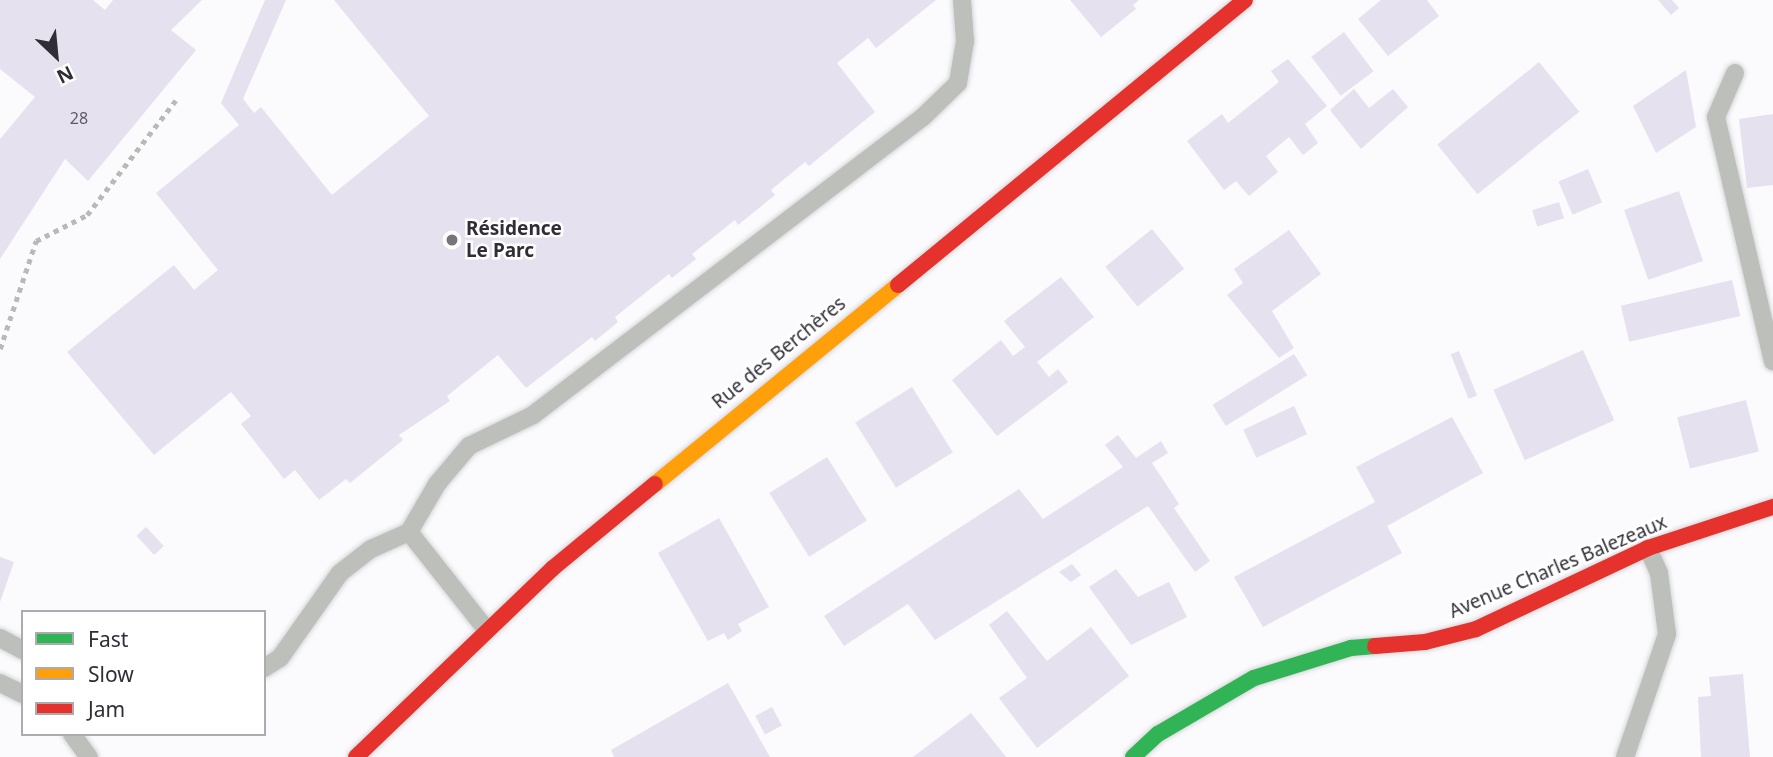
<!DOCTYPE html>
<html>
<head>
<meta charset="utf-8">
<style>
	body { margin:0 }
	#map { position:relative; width:1773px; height:757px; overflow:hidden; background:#fbfafd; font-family:"Noto Sans",sans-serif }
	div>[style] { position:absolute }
	.building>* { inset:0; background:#e5e1ef; transform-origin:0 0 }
	.path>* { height:4.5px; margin-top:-2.25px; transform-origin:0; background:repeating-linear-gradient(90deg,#b9bab7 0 5px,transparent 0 10px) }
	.roads { filter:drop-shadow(0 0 2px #d6d6d9) drop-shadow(0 0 2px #d6d6d9) }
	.lane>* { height:18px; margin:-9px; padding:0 9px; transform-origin:9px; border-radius:9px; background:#bcbfba }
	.fast>* { height:16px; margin:-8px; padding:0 8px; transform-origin:8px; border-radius:8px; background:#30b455 }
	.slow>* { height:16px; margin:-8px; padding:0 8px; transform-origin:8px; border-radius:8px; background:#ff9f0a }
	.jam>* { height:16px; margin:-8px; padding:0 8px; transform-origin:8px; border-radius:8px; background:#e5322d }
	.dots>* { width:19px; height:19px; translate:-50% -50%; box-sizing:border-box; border:4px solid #fff; border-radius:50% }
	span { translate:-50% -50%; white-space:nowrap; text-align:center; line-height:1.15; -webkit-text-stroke:5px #fff; paint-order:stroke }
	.number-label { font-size:16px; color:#5d5a65 }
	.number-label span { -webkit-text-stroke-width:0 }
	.poi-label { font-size:19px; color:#302d37; font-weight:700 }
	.left { translate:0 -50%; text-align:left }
	.street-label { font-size:19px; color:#302d37 }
	.legend { position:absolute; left:21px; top:610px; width:245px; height:126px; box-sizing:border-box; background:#fff; border:2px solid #acabaf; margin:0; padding:9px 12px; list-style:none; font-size:21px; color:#302d37 }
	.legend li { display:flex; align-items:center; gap:14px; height:35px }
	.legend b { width:35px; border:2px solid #acabaf }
	.north { position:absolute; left:21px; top:21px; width:70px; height:70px; -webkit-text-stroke:5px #fff; paint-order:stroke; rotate:154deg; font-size:19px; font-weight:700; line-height:28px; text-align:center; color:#302d37 }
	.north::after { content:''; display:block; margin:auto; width:24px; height:32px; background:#302d37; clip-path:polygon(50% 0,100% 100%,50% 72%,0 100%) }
</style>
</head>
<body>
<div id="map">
	<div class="building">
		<div style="clip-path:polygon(0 0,93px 0,105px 10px,113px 0,202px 0,171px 30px,196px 50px,88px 181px,65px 159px,0 259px,0 139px,35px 97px,0 69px)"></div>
		<div style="clip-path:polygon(265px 0,286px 0,243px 99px,254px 113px,261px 107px,332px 195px,429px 116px,334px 0,936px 0,876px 48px,868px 38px,837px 63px,875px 112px,809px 166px,805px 162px,771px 190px,775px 195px,738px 225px,735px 220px,692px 254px,696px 259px,672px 278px,669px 274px,615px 317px,618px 322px,595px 341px,592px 337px,526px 388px,498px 355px,447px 396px,450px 401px,399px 435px,403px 440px,350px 483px,346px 479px,319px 500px,295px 470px,284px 479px,241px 424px,251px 416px,231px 392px,154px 455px,67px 352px,174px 265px,194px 290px,218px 270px,156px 193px,239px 125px,221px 103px)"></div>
		<div style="clip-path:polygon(1070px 0,1139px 0,1133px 5px,1136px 9px,1101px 37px)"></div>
		<div style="clip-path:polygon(1381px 0,1427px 0,1439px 16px,1388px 56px,1358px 19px)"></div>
		<div style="clip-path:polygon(1658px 0,1672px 0,1679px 8px,1671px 15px)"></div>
		<div style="left:1344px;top:32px;width:49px;height:41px;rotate:53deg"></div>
		<div style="clip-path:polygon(1288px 59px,1327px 106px,1305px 124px,1318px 143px,1303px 155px,1289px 137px,1266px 156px,1278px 172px,1249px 196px,1236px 181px,1224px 190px,1187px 141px,1222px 114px,1228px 123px,1279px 82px,1271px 71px)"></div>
		<div style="left:1539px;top:62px;width:64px;height:131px;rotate:51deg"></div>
		<div style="clip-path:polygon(1686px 70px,1696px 127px,1656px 153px,1633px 106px)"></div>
		<div style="clip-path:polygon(1354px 89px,1369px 108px,1393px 89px,1408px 107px,1361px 149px,1330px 110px)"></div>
		<div style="clip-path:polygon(1773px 114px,1773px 185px,1747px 188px,1739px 119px)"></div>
		<div style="left:1588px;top:169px;width:36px;height:32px;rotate:67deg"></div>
		<div style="left:1679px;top:191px;width:74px;height:58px;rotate:71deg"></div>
		<div style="left:1559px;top:202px;width:17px;height:28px;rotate:73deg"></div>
		<div style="left:1152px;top:229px;width:51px;height:60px;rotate:51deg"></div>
		<div style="clip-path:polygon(1289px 230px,1321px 274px,1272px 311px,1294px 348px,1279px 358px,1227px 295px,1243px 283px,1234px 269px)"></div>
		<div style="clip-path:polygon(1061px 277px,1094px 317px,1037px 362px,1049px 377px,1058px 369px,1068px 382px,997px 436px,952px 380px,1001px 340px,1013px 356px,1025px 347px,1004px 321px)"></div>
		<div style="left:1732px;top:280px;width:37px;height:114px;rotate:77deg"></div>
		<div style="left:1583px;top:350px;width:77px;height:98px;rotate:66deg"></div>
		<div style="left:1459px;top:351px;width:48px;height:9px;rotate:68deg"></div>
		<div style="left:1294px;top:354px;width:25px;height:96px;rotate:58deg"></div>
		<div style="left:912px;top:387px;width:77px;height:67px;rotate:58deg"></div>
		<div style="left:1746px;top:400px;width:53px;height:71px;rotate:76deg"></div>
		<div style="left:1294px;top:406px;width:31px;height:56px;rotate:65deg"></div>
		<div style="clip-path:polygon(1452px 417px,1483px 473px,1387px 526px,1402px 553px,1263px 627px,1234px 577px,1375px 502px,1356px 467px)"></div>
		<div style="clip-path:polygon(1118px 435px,1136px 458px,1161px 441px,1168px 453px,1152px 463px,1179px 504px,1174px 508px,1210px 561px,1195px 572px,1148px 506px,935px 640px,908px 604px,844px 646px,824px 616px,1019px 489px,1043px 519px,1123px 467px,1105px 445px)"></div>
		<div style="left:827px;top:457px;width:75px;height:68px;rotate:58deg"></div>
		<div style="clip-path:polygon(719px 518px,769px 607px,738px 624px,742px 631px,728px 640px,724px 633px,708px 641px,658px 553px)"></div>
		<div style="left:146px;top:527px;width:26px;height:13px;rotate:47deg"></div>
		<div style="clip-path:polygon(0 557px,14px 562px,0 602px)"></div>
		<div style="clip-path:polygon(1072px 564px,1081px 575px,1071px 582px,1059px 572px)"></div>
		<div style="clip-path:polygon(1116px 569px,1138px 597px,1169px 582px,1187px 617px,1131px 645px,1089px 587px)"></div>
		<div style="clip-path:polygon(1007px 611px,1047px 661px,1091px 627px,1129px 676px,1037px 748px,999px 698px,1027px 678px,989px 625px)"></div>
		<div style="clip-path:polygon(1743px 674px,1750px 757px,1701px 757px,1698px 697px,1711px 696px,1709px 677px)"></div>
		<div style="clip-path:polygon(728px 683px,770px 757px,614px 757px,611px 750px)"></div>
		<div style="left:772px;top:707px;width:21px;height:19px;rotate:62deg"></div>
		<div style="clip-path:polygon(971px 713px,1006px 757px,913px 757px)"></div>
	</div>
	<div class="path">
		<div style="left:0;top:349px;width:114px;rotate:-71.6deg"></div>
		<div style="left:36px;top:241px;width:57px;rotate:-27deg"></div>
		<div style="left:87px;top:215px;width:145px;rotate:-52.3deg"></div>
	</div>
	<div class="roads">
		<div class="lane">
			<div style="left:1735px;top:73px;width:48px;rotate:113.4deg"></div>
			<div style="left:1716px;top:117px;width:251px;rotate:76.9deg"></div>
			<div style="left:409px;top:532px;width:124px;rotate:51.6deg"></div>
			<div style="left:0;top:638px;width:26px;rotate:28deg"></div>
			<div style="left:264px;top:668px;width:19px;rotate:-32deg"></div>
			<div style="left:280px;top:658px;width:104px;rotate:-54.8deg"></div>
			<div style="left:340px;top:573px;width:39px;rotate:-38deg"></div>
			<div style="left:371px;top:549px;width:42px;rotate:-24.1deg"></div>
			<div style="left:409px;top:532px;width:56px;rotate:-59.7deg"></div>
			<div style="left:437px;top:484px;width:50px;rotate:-49.9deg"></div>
			<div style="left:469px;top:446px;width:71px;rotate:-25.8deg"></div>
			<div style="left:533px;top:415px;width:491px;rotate:-37.4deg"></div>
			<div style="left:923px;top:117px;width:49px;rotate:-44.2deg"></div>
			<div style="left:958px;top:83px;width:43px;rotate:-80.5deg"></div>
			<div style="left:965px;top:41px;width:41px;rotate:-94.2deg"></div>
			<div style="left:0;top:683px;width:25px;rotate:26deg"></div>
			<div style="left:72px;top:734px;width:29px;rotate:54deg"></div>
			<div style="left:1625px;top:757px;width:130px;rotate:-71.1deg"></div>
			<div style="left:1667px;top:634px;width:62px;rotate:-97.5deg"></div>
			<div style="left:1659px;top:573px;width:27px;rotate:-114deg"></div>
		</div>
		<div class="fast">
			<div style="left:1133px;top:757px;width:34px;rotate:-43deg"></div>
			<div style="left:1158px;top:734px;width:111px;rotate:-30.3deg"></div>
			<div style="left:1254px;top:678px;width:102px;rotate:-17.2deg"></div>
			<div style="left:1351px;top:648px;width:24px;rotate:-5deg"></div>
		</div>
		<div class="slow">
			<div style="left:655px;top:484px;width:314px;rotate:-39.3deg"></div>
		</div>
		<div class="jam">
			<div style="left:898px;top:285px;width:449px;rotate:-39.4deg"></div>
			<div style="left:1375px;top:646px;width:50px;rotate:-4.6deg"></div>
			<div style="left:1425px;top:642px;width:53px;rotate:-14.3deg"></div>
			<div style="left:1476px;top:629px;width:190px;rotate:-25.2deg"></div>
			<div style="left:1648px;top:548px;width:132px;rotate:-18.2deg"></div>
			<div style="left:356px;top:757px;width:273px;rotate:-43.8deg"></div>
			<div style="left:553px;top:568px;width:132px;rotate:-39.5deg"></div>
		</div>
	</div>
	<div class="dots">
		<div style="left:452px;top:240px;background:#77757c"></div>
	</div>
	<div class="number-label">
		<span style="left:79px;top:118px">28</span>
	</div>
	<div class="poi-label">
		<span class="left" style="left:466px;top:240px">Résidence<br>Le Parc</span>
	</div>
	<div class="street-label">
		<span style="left:779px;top:353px;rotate:-39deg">Rue des Berchères</span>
		<span style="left:1558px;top:567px;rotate:-23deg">Avenue Charles Balezeaux</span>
	</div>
	<ul class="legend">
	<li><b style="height:9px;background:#30b455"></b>Fast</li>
	<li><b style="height:9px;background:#ff9f0a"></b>Slow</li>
	<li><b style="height:9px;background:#e5322d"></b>Jam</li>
	</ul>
	<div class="north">N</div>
</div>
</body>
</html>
